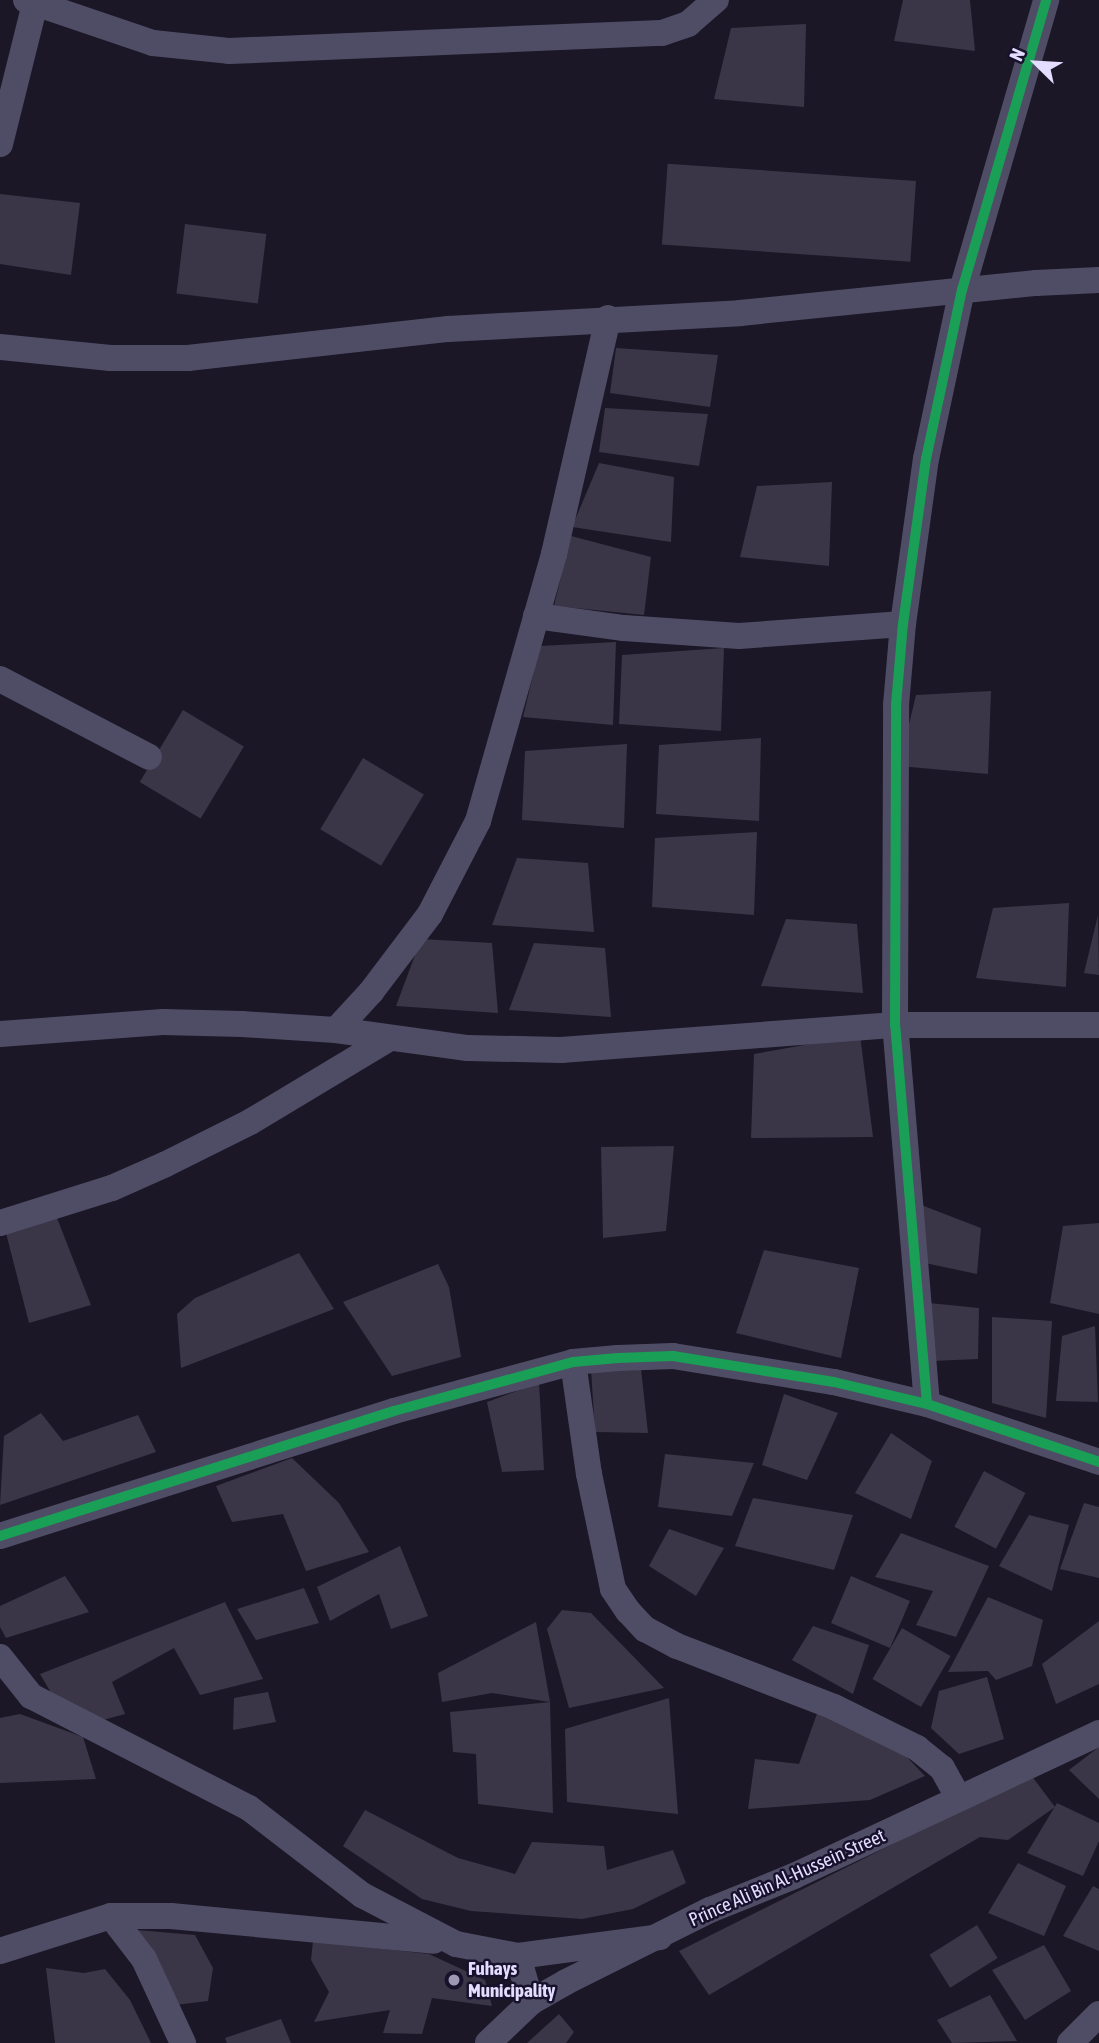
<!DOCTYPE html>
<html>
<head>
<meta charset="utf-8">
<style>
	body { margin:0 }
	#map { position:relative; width:1099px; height:2043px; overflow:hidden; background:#1b1726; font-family:"Asap Condensed",sans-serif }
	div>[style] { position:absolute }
	.building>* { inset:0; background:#3a3647; transform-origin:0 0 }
	.minor>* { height:26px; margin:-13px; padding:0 13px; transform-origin:13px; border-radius:13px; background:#4f4d66 }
	.cycleway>* { height:10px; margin:-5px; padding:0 5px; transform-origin:5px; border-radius:5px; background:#1a9f57 }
	.dots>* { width:19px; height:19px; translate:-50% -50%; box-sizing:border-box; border:4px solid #18112c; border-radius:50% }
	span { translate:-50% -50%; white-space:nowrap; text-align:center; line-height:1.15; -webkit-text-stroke:5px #18112c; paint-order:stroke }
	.street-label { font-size:19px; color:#e3ddff }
	.poi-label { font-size:19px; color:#e3ddff; font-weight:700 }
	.left { translate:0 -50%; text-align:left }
	.north { position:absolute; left:1001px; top:28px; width:70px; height:70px; -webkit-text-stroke:5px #18112c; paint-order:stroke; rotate:294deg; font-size:19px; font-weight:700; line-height:28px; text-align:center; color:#e3ddff }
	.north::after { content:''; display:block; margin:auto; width:24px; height:32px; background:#e3ddff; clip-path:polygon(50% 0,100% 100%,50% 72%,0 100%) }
</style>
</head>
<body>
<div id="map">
	<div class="building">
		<div style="clip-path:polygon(903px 0,970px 0,975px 51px,894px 41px)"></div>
		<div style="clip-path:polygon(806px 24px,804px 107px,714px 99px,731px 28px)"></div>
		<div style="left:916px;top:181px;width:81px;height:249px;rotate:94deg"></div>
		<div style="clip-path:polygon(0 194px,80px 203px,71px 275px,0 264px)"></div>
		<div style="left:185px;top:224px;width:82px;height:70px;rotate:7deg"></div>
		<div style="clip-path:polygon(616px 348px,718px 355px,710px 407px,610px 393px)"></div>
		<div style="clip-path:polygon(605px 408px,708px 414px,699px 466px,599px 452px)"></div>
		<div style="clip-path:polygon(599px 463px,674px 477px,671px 542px,572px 527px)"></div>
		<div style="clip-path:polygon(832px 482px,829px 566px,740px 557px,757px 486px)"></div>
		<div style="clip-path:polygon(571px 536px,651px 557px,644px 615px,554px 606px)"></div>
		<div style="clip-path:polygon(616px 642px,613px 725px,523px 717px,540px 646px)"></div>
		<div style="clip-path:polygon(724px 648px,721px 731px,619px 724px,622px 655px)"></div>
		<div style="clip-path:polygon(991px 691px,988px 774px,899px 766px,916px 695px)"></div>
		<div style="left:183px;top:710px;width:71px;height:84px;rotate:31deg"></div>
		<div style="clip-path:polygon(761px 738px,759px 821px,656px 814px,659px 745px)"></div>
		<div style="clip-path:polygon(627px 744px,624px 828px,522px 820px,525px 751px)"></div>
		<div style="left:363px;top:758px;width:71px;height:83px;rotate:31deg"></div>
		<div style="clip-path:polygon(757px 832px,754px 915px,652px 907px,655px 838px)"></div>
		<div style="clip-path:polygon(517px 858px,588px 863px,594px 932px,492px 925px)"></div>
		<div style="clip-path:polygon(1069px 903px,1066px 987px,976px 978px,993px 908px)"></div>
		<div style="clip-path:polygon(1098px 915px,1099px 975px,1084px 973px)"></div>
		<div style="clip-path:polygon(786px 919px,857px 924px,863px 993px,761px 986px)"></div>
		<div style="clip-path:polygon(421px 939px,492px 943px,498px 1013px,396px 1006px)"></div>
		<div style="clip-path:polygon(534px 943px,605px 948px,611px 1017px,509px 1010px)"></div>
		<div style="clip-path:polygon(860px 1035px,873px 1137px,751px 1138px,754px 1054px)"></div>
		<div style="clip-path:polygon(674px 1146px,666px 1231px,603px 1238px,601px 1147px)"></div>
		<div style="clip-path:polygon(916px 1203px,981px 1228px,977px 1274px,925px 1263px)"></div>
		<div style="clip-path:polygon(57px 1218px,91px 1305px,29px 1323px,6px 1233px)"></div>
		<div style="clip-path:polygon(1099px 1223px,1099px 1314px,1050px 1303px,1063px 1226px)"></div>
		<div style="clip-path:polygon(764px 1250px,859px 1268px,841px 1358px,736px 1333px)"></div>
		<div style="clip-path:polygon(299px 1253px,334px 1309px,181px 1368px,177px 1314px,195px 1298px)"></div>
		<div style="clip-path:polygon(438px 1264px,449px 1287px,461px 1357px,392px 1376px,343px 1302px)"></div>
		<div style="clip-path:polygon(929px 1303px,979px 1308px,978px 1359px,932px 1361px)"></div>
		<div style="clip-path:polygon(992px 1317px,1052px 1321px,1046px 1418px,992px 1403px)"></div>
		<div style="clip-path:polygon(1095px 1326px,1098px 1402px,1056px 1401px,1062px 1336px)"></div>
		<div style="clip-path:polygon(591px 1369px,641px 1369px,648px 1433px,595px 1432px)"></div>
		<div style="clip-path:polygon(539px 1383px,544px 1470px,502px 1472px,487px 1402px)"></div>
		<div style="clip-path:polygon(784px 1394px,838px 1413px,807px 1480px,762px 1465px)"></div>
		<div style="clip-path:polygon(41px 1413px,63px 1441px,138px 1415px,156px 1452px,0 1505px,4px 1436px)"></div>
		<div style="clip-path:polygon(891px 1433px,932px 1461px,911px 1519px,855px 1493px)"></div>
		<div style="clip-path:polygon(665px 1454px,754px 1463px,732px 1516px,658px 1507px)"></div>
		<div style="clip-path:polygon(292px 1458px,339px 1503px,369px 1552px,306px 1571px,283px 1514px,232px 1522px,216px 1486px)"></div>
		<div style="left:984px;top:1471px;width:47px;height:63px;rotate:28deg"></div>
		<div style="clip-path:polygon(753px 1498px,853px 1515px,834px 1570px,735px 1546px)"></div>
		<div style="clip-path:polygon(1084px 1503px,1099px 1507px,1099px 1578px,1060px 1569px)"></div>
		<div style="clip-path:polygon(1029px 1515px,1069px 1525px,1052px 1591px,999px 1566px)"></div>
		<div style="clip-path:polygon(669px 1529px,724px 1548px,696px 1596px,649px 1566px)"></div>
		<div style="clip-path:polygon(901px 1533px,989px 1566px,956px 1637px,916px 1625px,933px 1591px,875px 1577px)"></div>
		<div style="clip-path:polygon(400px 1546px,428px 1616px,391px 1629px,379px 1594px,330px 1621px,317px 1587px)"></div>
		<div style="clip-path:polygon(65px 1576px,89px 1612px,6px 1638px,0 1627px,0 1606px)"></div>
		<div style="left:851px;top:1576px;width:64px;height:51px;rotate:23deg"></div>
		<div style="clip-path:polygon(304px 1588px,319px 1623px,256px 1640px,237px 1609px)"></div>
		<div style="clip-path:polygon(988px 1597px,1043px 1620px,1032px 1666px,996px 1680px,988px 1671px,948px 1672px)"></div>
		<div style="clip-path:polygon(225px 1602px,263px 1679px,200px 1695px,174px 1648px,112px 1682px,125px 1714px,96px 1722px,57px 1703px,40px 1674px)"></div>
		<div style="clip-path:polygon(562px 1610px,591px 1613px,664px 1688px,569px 1708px,547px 1629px)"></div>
		<div style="clip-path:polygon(1099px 1621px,1099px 1684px,1056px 1704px,1042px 1664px)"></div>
		<div style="clip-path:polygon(536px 1622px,550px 1702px,553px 1813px,478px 1804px,476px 1754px,453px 1752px,450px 1712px,550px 1702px,492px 1693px,442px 1702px,438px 1673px)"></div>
		<div style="clip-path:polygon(813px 1626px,869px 1645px,853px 1694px,792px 1660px)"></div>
		<div style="left:902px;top:1628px;width:56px;height:59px;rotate:30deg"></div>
		<div style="clip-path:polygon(987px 1677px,1004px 1739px,959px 1754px,931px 1728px,939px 1691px)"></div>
		<div style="clip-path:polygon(268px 1692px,276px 1722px,233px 1730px,234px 1698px)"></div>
		<div style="clip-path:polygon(669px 1698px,678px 1814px,567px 1802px,565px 1729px)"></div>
		<div style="clip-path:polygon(819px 1708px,904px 1754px,925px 1776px,870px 1800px,748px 1809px,755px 1759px,799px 1764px)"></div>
		<div style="clip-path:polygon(20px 1714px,83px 1737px,96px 1779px,0 1783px,0 1718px)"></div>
		<div style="clip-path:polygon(1099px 1747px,1099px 1799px,1069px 1770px)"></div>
		<div style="clip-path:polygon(1031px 1775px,1055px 1807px,1008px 1840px,980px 1837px,709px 1995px,679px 1951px)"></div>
		<div style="clip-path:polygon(1057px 1803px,1099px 1823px,1099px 1841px,1083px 1876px,1027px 1853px)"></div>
		<div style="clip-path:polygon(365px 1810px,458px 1858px,515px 1874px,532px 1842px,604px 1846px,607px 1870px,673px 1850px,686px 1883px,633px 1909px,582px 1919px,471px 1911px,422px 1899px,343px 1846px)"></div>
		<div style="clip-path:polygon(1018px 1863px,1066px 1886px,1044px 1936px,988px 1913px)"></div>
		<div style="clip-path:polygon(1093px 1886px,1099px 1889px,1099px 1951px,1063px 1936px)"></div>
		<div style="left:977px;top:1925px;width:39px;height:56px;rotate:58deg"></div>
		<div style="clip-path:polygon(137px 1930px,195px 1935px,213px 1968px,208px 2001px,175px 2005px)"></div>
		<div style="clip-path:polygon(313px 1941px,429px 1954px,485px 1980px,492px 2006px,432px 1998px,422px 2034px,383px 2033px,390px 2010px,314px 2022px,329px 1992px,311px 1960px)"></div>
		<div style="clip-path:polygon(1044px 1945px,1071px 1991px,1025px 2020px,992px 1970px)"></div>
		<div style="clip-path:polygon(46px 1968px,84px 1973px,105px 1969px,130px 2000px,151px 2043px,55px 2043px)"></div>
		<div style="clip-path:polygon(990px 1995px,1017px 2041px,952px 2043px,937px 2020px)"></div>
		<div style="clip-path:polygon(559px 2014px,574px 2032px,566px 2043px,527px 2043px)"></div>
		<div style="clip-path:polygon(281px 2019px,291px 2043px,227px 2043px,225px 2038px)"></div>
	</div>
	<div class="minor">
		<div style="left:26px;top:0;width:134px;rotate:18.7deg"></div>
		<div style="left:153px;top:43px;width:76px;rotate:6deg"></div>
		<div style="left:229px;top:51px;width:433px;rotate:-2.4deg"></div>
		<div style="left:662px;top:33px;width:28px;rotate:-19deg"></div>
		<div style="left:688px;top:24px;width:37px;rotate:-41deg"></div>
		<div style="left:0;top:144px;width:148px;rotate:-76deg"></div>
		<div style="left:0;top:347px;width:111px;rotate:5.7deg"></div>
		<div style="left:110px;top:358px;width:78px"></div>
		<div style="left:188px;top:358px;width:262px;rotate:-6.4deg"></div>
		<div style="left:448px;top:329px;width:292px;rotate:-3.1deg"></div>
		<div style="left:740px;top:313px;width:298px;rotate:-5.8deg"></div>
		<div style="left:1036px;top:283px;width:63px;rotate:-2.7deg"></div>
		<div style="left:536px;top:616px;width:89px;rotate:7.8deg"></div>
		<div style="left:624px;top:628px;width:115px;rotate:4deg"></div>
		<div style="left:739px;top:636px;width:164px;rotate:-4.2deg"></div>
		<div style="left:0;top:679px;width:168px;rotate:27.6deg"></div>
		<div style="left:336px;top:1030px;width:52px;rotate:-47.4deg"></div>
		<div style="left:371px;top:992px;width:98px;rotate:-52.9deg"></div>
		<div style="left:430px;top:914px;width:105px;rotate:-62.7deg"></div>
		<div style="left:478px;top:821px;width:278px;rotate:-74.1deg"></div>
		<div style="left:554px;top:554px;width:242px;rotate:-77.1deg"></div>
		<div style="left:0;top:1034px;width:163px;rotate:-4.2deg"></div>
		<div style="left:163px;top:1022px;width:79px;rotate:1.5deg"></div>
		<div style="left:242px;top:1024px;width:94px;rotate:3.7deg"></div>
		<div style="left:336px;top:1030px;width:133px;rotate:7.8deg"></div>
		<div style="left:468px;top:1048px;width:93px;rotate:1.2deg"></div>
		<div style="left:561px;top:1050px;width:335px;rotate:-4.3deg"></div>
		<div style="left:895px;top:1025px;width:204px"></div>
		<div style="left:0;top:1223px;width:117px;rotate:-17.4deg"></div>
		<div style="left:112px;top:1188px;width:57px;rotate:-23.9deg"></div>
		<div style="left:164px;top:1165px;width:96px;rotate:-26.6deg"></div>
		<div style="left:250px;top:1122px;width:161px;rotate:-31deg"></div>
		<div style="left:573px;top:1362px;width:113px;rotate:81.9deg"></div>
		<div style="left:589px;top:1474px;width:117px;rotate:78.2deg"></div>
		<div style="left:613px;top:1589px;width:27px;rotate:56deg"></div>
		<div style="left:628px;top:1611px;width:25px;rotate:47deg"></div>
		<div style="left:645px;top:1629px;width:36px;rotate:28deg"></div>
		<div style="left:677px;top:1646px;width:168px;rotate:21.2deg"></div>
		<div style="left:834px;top:1707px;width:93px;rotate:26.3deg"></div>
		<div style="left:917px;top:1748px;width:32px;rotate:39deg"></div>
		<div style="left:942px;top:1768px;width:35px;rotate:61deg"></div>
		<div style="left:927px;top:1404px;width:380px;rotate:-94.8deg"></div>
		<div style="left:895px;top:1025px;width:320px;rotate:-89.8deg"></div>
		<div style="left:896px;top:705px;width:81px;rotate:-85.1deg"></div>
		<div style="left:903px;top:624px;width:167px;rotate:-82.1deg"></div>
		<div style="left:926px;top:459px;width:173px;rotate:-78deg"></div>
		<div style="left:962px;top:290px;width:302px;rotate:-73.8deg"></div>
		<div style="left:0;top:1536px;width:413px;rotate:-17.6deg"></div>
		<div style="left:394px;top:1411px;width:186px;rotate:-15.3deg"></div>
		<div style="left:573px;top:1362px;width:45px;rotate:-5.1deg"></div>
		<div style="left:618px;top:1358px;width:55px;rotate:-2.1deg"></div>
		<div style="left:673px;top:1356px;width:163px;rotate:9.2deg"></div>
		<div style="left:834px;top:1382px;width:96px;rotate:13.3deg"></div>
		<div style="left:927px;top:1404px;width:182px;rotate:18.6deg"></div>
		<div style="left:0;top:1657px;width:50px;rotate:51.5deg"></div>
		<div style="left:31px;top:1696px;width:245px;rotate:27.2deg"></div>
		<div style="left:249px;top:1808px;width:143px;rotate:37.6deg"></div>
		<div style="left:362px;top:1895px;width:106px;rotate:27.5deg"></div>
		<div style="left:456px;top:1944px;width:63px;rotate:11deg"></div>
		<div style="left:518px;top:1956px;width:143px;rotate:-7.6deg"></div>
		<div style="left:111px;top:1916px;width:54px;rotate:52.5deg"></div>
		<div style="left:144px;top:1959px;width:93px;rotate:65.1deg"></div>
		<div style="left:0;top:1951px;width:116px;rotate:-17.5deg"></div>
		<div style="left:111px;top:1916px;width:60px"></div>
		<div style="left:171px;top:1916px;width:264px;rotate:5.4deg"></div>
		<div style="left:518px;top:1956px;width:48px;rotate:74.2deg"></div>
		<div style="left:488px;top:2043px;width:59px;rotate:-43.6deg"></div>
		<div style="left:531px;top:2002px;width:40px;rotate:-29.7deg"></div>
		<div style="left:566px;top:1982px;width:161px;rotate:-26.6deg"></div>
		<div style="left:710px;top:1910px;width:91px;rotate:-22deg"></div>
		<div style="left:794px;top:1876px;width:337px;rotate:-25.1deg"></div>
		<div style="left:1070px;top:2043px;width:41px;rotate:-45deg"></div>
	</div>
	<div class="cycleway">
		<div style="left:927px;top:1404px;width:380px;rotate:-94.8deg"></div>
		<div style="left:895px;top:1025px;width:320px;rotate:-89.8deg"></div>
		<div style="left:896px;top:705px;width:81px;rotate:-85.1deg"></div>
		<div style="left:903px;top:624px;width:167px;rotate:-82.1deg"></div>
		<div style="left:926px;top:459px;width:173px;rotate:-78deg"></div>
		<div style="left:962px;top:290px;width:302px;rotate:-73.8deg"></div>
		<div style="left:0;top:1536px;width:413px;rotate:-17.6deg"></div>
		<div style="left:394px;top:1411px;width:186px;rotate:-15.3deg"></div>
		<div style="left:573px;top:1362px;width:45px;rotate:-5.1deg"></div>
		<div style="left:618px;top:1358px;width:55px;rotate:-2.1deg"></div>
		<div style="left:673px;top:1356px;width:163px;rotate:9.2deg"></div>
		<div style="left:834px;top:1382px;width:96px;rotate:13.3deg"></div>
		<div style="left:927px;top:1404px;width:182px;rotate:18.6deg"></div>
	</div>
	<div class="dots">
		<div style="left:454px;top:1980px;background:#9d98b3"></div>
	</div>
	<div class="street-label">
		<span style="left:787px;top:1878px;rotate:-24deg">Prince Ali Bin Al-Hussein Street</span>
	</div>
	<div class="poi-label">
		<span class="left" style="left:468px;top:1980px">Fuhays<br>Municipality</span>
	</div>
	<div class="north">N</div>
</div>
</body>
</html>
